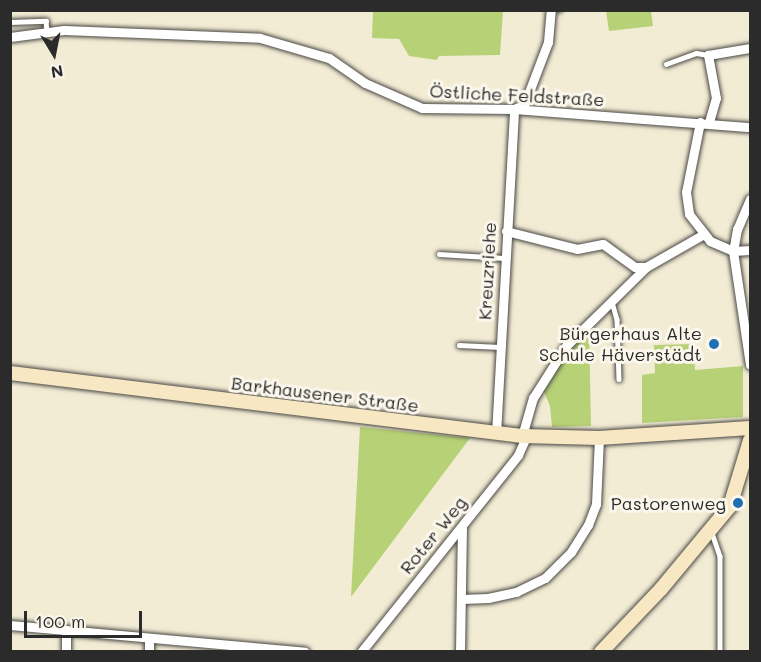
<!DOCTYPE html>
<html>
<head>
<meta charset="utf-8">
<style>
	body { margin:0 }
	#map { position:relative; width:761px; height:662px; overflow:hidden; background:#f3ecd5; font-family:Mali,sans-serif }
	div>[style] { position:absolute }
	.green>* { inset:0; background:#b7d177 }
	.roads { filter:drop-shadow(0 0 2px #494844) drop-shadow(0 0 2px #494844) }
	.lane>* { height:4.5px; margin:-2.25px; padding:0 2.25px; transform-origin:2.25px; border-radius:2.25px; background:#fff }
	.street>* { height:9px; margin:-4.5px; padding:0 4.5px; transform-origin:4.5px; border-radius:4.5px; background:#fff }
	.secondary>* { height:14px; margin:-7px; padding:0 7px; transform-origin:7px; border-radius:7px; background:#f7e8c3 }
	.dots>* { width:16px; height:16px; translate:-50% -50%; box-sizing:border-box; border:3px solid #fbf7ec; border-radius:50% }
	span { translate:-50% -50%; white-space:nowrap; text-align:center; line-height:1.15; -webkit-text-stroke:6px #fbf7ec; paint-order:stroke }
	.street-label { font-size:18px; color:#2b2b2b }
	.poi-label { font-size:18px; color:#2b2b2b }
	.right { translate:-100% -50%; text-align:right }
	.frame { position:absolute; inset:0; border:12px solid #2b2b2b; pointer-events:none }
	.north { position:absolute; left:24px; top:24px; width:60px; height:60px; -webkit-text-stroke:4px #fbf7ec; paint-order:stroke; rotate:170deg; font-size:16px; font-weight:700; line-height:24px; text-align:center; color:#2b2b2b }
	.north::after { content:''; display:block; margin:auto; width:21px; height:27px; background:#2b2b2b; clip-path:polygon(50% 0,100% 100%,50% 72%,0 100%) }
	.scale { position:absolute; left:24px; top:611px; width:118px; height:27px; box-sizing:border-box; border:3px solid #2b2b2b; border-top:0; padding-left:8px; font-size:18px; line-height:21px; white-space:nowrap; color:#2b2b2b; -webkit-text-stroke:4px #fbf7ec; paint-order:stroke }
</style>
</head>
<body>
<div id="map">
	<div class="green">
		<div style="clip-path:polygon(373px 11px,503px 11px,500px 55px,439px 56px,437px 60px,409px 56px,399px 39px,372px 38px)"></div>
		<div style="clip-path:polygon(606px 11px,651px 11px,653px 26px,609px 31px)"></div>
		<div style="clip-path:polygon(589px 326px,591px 426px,552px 427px,550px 406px,539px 380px)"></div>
		<div style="clip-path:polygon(694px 344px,695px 370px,743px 366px,743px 417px,642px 423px,642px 375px,655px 373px,654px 345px)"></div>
		<div style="clip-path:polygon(360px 427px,470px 438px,351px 597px)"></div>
	</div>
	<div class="roads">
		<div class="lane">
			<div style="left:559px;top:10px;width:1px"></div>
			<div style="left:10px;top:22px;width:36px;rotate:-2deg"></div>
			<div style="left:46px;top:21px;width:11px;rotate:85deg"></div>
			<div style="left:666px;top:64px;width:32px;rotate:-20deg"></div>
			<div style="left:696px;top:53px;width:12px;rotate:9deg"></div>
			<div style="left:439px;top:254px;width:65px;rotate:3.5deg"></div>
			<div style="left:612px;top:302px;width:18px;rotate:74deg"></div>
			<div style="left:617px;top:319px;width:60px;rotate:88.1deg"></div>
			<div style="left:459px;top:345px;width:41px;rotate:2.8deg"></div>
			<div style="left:712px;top:533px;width:24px;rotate:71deg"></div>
			<div style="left:720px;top:556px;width:96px;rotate:90deg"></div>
		</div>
		<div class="street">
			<div style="left:10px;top:37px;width:54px;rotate:-7.4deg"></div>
			<div style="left:64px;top:30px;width:196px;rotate:2.3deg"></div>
			<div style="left:260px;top:38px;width:72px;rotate:16.2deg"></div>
			<div style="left:329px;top:58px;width:44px;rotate:34.8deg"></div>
			<div style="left:365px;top:83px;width:62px;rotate:23.7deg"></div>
			<div style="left:422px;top:108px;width:92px;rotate:0.6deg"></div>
			<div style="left:514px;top:109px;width:237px;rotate:4.4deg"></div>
			<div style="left:516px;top:108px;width:9px;rotate:-21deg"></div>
			<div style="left:524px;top:105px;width:67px;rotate:-69.1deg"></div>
			<div style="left:548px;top:42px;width:32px;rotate:-85deg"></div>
			<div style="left:700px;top:122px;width:71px;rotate:101.3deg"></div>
			<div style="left:686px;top:192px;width:22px;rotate:82deg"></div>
			<div style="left:689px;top:214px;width:34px;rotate:52deg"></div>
			<div style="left:710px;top:241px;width:25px;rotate:23deg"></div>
			<div style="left:733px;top:251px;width:17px;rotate:-3deg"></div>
			<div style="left:709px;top:122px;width:25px;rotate:-74deg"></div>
			<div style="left:716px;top:98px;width:44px;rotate:-100.5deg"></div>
			<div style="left:708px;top:55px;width:43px;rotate:-9.5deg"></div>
			<div style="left:750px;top:199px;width:33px;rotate:113deg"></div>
			<div style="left:737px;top:229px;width:22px;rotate:100deg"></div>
			<div style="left:733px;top:251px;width:115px;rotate:81.5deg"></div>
			<div style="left:506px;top:231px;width:73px;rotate:14.2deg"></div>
			<div style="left:577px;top:249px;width:26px;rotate:-11deg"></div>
			<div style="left:603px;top:244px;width:39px;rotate:36deg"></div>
			<div style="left:635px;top:267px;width:11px"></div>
			<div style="left:496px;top:434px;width:325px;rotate:-86.8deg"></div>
			<div style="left:522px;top:436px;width:40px;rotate:-74deg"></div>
			<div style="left:533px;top:398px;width:62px;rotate:-57.6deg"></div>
			<div style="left:566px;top:346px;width:112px;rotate:-44.6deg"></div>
			<div style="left:646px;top:267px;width:64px;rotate:-29.7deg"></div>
			<div style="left:462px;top:599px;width:26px;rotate:-2deg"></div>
			<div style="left:488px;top:598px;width:29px;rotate:-12deg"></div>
			<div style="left:516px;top:592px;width:32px;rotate:-26deg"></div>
			<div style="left:545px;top:578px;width:37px;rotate:-45deg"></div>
			<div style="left:571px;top:552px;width:32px;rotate:-58deg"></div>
			<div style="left:588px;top:525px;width:22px;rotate:-69deg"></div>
			<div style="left:596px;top:504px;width:66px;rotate:-87.4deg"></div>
			<div style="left:10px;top:625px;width:296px;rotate:5.2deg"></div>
			<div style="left:149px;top:638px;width:14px;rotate:90deg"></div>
			<div style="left:66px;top:652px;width:22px;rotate:-90deg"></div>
			<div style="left:361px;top:652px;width:252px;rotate:-51.4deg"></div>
			<div style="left:518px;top:455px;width:20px;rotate:-66deg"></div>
			<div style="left:460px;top:652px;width:125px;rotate:-89.1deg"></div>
		</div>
		<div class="secondary">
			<div style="left:10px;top:373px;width:516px;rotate:7.01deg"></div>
			<div style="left:522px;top:436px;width:77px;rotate:1.5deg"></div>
			<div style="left:599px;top:438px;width:151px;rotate:-3.8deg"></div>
			<div style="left:601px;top:652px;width:87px;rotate:-46.4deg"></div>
			<div style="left:661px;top:589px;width:108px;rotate:-50.3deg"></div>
			<div style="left:730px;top:506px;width:69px;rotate:-73.1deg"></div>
		</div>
	</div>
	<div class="dots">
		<div style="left:714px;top:344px;background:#1f6fb2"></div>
		<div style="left:738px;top:503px;background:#1f6fb2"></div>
	</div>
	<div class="street-label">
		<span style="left:517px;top:95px;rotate:3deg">Östliche Feldstraße</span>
		<span style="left:487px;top:271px;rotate:-87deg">Kreuzriehe</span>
		<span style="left:325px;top:394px;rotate:7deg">Barkhausener Straße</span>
		<span style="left:433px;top:535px;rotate:-51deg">Roter Weg</span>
	</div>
	<div class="poi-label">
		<span class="right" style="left:702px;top:344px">Bürgerhaus Alte<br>Schule Häverstädt</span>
		<span class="right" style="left:726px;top:503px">Pastorenweg</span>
	</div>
	<div class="frame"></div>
	<div class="north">N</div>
	<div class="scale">100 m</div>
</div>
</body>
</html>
